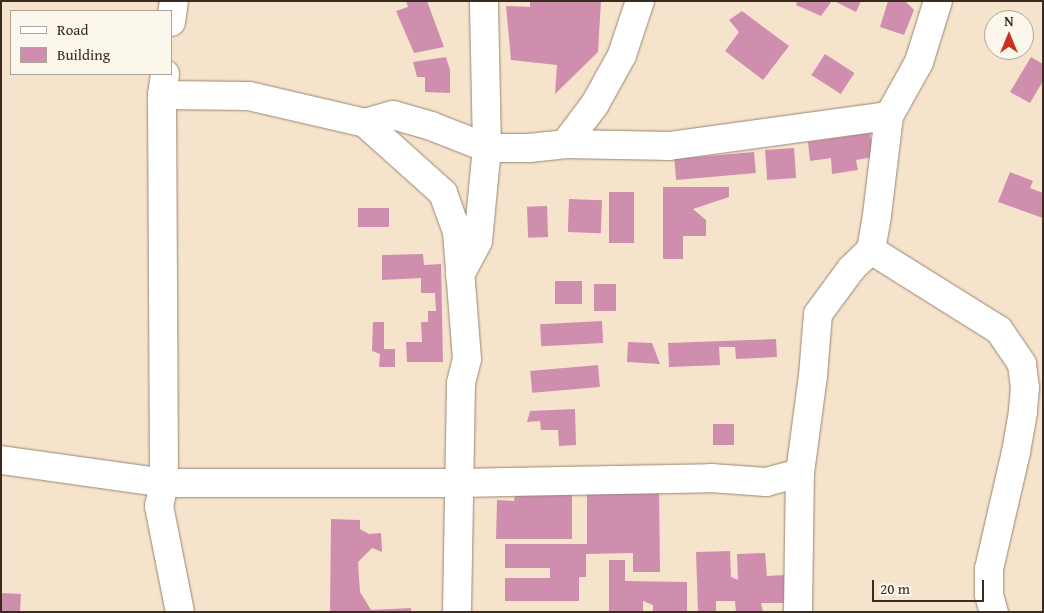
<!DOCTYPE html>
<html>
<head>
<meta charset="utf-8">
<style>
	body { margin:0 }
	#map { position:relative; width:1044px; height:613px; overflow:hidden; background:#f6e3cb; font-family:"Gentium Book Plus",serif }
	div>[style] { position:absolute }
	.building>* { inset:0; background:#d08eaf; transform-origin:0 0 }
	.roads { filter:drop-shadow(0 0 1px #988674) drop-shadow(0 0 1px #988674) }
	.minor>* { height:28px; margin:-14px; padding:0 14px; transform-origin:14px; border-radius:14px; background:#fff }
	span { translate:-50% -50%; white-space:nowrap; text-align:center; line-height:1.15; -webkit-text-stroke:4.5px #fbf7ec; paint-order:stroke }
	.frame { position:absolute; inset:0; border:2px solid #3b2a1e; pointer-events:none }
	.legend { position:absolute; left:10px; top:10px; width:162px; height:65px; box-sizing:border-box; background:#fbf7ec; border:1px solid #aea59a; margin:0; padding:6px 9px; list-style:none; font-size:15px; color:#3b2a1e }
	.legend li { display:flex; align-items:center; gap:10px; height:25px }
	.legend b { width:25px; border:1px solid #aea59a }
	.north { position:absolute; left:984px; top:10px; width:50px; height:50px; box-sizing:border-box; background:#fbf7ec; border:1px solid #aea59a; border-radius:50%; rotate:0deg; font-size:14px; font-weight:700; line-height:20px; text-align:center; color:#3b2a1e }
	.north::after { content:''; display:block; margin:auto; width:18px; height:22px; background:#c8321e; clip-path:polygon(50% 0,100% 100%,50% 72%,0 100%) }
	.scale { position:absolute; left:872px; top:580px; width:112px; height:22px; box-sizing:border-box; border:2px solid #3b2a1e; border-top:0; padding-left:6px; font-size:15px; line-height:18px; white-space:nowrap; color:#3b2a1e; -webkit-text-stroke:4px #fbf7ec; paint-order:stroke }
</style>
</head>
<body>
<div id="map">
	<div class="building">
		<div style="clip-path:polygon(406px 1px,427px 1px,444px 47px,414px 53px,396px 11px,408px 7px)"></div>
		<div style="clip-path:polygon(530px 1px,601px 1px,598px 52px,555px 94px,557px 65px,511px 60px,506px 6px,530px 7px)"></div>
		<div style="clip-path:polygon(797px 1px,832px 1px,821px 16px,796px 5px)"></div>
		<div style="clip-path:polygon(834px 1px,861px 1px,856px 12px)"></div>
		<div style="clip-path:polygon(888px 1px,905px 1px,914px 10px,904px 35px,880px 27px)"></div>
		<div style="clip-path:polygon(742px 11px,789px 46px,763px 80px,725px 51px,739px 32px,729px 20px)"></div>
		<div style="left:825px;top:54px;width:35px;height:25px;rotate:33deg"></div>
		<div style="clip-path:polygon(446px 57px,450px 70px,450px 93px,425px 92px,425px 77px,417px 77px,413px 62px)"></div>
		<div style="clip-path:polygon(1031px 57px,1043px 64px,1043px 81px,1030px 103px,1010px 92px)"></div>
		<div style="clip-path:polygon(870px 133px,873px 157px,856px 160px,858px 170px,832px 174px,831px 158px,810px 161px,808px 142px)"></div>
		<div style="left:794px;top:148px;width:30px;height:29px;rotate:86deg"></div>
		<div style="left:754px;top:152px;width:21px;height:80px;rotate:85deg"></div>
		<div style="clip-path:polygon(1010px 172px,1033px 181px,1030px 188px,1043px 193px,1043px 218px,998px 202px)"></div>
		<div style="clip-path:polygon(663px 187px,729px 187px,729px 197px,693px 209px,706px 220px,706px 236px,683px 236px,683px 259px,663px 259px)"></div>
		<div style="left:609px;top:192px;width:25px;height:51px"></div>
		<div style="left:569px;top:199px;width:33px;height:33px;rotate:2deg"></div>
		<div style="left:547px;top:206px;width:31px;height:20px;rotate:88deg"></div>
		<div style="left:389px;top:208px;width:19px;height:31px;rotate:90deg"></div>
		<div style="clip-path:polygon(423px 254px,424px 265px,441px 264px,443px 362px,407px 362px,406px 342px,422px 342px,421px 322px,428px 322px,428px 311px,436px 311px,435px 293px,421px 293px,421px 278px,382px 280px,382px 255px)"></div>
		<div style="left:555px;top:281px;width:27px;height:23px"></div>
		<div style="left:594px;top:284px;width:22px;height:27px"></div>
		<div style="left:602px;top:321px;width:22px;height:62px;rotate:87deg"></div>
		<div style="clip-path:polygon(373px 322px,384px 322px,384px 349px,395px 349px,395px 367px,379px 367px,380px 354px,372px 351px)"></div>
		<div style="clip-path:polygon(776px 339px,777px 357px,736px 359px,735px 347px,719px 347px,720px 365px,669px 367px,668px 343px)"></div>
		<div style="clip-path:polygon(628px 342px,652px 343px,660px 364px,627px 362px)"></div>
		<div style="left:598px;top:365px;width:22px;height:68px;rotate:85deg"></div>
		<div style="clip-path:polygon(575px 409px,576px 445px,559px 446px,558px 430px,541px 430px,540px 421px,527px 422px,530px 411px)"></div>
		<div style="left:734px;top:424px;width:21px;height:21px;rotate:90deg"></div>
		<div style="clip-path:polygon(659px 489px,660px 572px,633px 572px,633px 553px,586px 554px,586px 577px,579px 577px,579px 601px,505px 601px,505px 578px,550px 578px,550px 568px,505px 568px,505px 544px,587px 544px,587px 490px)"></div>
		<div style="clip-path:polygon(516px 490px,572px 491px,572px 539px,496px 539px,497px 500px,514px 501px)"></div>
		<div style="clip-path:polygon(331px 519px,360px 520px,360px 529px,369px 534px,381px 533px,382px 552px,372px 548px,358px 562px,360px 592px,371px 610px,411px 608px,411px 612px,330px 612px)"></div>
		<div style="clip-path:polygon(730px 551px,731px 577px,738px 580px,737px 554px,765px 553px,767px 576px,785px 575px,784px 603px,761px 603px,763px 612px,736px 612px,735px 601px,716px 601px,716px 612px,698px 612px,696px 552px)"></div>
		<div style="clip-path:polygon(609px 560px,625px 560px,625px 581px,687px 582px,687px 612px,653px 612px,653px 605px,643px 601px,643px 612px,609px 612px)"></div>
		<div style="left:1px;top:593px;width:20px;height:19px;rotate:3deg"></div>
	</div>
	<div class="roads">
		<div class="minor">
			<div style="left:171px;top:22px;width:21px;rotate:-82deg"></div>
			<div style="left:165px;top:74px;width:21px;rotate:98deg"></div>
			<div style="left:162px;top:95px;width:388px;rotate:89.7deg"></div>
			<div style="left:164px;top:483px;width:24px;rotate:102deg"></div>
			<div style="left:159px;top:506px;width:108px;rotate:78.8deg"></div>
			<div style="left:162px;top:95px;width:87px;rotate:0.7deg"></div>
			<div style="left:249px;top:96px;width:119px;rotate:13.1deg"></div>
			<div style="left:365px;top:123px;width:29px;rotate:-16deg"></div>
			<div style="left:393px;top:115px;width:40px;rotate:16deg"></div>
			<div style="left:431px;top:126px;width:60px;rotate:21.4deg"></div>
			<div style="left:487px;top:148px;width:42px"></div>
			<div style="left:529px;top:148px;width:36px;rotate:-6deg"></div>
			<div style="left:565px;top:144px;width:104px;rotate:1.1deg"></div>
			<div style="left:669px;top:146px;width:222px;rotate:-7.8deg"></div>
			<div style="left:365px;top:123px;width:105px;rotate:41.9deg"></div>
			<div style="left:443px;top:193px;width:41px;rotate:70.3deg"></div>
			<div style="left:457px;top:232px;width:127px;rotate:85.5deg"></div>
			<div style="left:467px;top:359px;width:25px;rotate:104deg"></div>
			<div style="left:461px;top:383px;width:229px;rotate:91deg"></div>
			<div style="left:565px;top:144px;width:50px;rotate:-53.1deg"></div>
			<div style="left:595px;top:104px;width:56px;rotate:-61.1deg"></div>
			<div style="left:622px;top:55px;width:57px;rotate:-71.6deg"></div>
			<div style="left:871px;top:250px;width:151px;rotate:32deg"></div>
			<div style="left:999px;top:330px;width:41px;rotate:55.9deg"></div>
			<div style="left:1022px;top:364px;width:23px;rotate:83deg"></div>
			<div style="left:1025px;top:387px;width:25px;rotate:95deg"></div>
			<div style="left:1023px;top:412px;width:41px;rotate:99.9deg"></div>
			<div style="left:1016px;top:452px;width:120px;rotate:103deg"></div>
			<div style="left:989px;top:569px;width:26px;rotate:90deg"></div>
			<div style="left:989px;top:595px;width:18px;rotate:74deg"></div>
			<div style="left:460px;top:275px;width:38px;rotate:-62deg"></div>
			<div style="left:478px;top:241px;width:93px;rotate:-84.5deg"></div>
			<div style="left:487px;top:148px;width:147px;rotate:-91.2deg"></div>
			<div style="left:1px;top:460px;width:165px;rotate:8deg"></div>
			<div style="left:164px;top:483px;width:295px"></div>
			<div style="left:459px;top:483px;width:252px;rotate:-1.1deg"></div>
			<div style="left:711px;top:478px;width:55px;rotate:4.2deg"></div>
			<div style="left:766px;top:482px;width:35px;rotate:-15deg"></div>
			<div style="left:798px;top:612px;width:139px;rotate:-89.2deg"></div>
			<div style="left:800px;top:473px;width:98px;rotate:-82.4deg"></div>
			<div style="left:813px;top:376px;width:62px;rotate:-85.4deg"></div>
			<div style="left:818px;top:314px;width:56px;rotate:-53.7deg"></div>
			<div style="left:851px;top:269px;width:28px;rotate:-44deg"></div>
			<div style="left:871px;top:250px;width:36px;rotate:-80deg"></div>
			<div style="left:877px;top:215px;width:100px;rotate:-83.1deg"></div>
			<div style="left:889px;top:116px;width:62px;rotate:-60.9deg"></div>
			<div style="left:919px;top:62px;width:64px;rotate:-72.7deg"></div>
		</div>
	</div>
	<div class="frame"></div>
	<ul class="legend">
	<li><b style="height:6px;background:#fff"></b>Road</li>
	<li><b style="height:14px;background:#d08eaf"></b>Building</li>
	</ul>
	<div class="north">N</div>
	<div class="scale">20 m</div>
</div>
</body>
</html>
